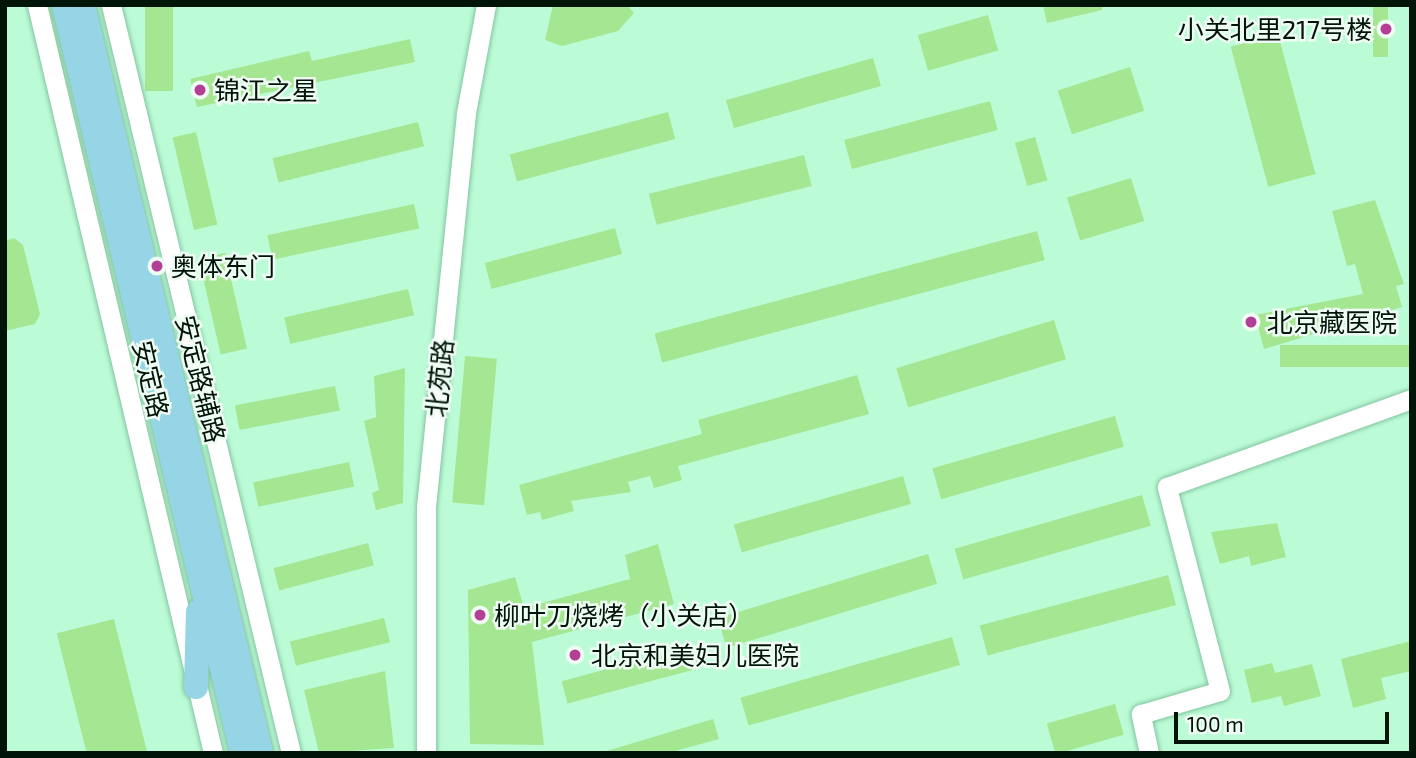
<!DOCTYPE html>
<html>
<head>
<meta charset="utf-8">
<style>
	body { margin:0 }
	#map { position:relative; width:1416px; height:758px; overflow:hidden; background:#bbfcd7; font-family:"Exo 2","Noto Sans SC",sans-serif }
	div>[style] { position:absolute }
	.building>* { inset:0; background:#a5e692; transform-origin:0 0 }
	.roads { filter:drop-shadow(0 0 2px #85c4a0) drop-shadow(0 0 2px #85c4a0) }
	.minor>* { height:19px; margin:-9.5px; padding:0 9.5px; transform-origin:9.5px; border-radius:9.5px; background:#fff }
	.major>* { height:24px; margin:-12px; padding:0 12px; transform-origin:12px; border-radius:12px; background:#96d5e6 }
	.dots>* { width:19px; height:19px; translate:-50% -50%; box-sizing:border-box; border:4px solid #effcf4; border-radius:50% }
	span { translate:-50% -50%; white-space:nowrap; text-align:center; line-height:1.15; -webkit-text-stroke:5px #effcf4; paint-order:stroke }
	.poi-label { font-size:26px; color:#001408 }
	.right { translate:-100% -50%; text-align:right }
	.left { translate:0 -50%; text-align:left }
	.street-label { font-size:26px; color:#001408 }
	.frame { position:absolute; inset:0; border:7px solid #001408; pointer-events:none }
	.scale { position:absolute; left:1174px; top:712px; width:215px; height:32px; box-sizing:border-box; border:4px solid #001408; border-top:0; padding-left:9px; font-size:21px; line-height:24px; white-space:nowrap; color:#001408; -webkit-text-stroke:5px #effcf4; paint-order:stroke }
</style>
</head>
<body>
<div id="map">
	<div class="building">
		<div style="left:145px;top:5px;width:28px;height:86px"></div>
		<div style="clip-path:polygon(553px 5px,627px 5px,634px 13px,618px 31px,562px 46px,545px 40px)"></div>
		<div style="clip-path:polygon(1043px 5px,1102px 5px,1102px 10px,1047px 23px)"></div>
		<div style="left:1373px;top:5px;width:15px;height:52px"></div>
		<div style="left:988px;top:15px;width:37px;height:73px;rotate:74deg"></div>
		<div style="left:1278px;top:34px;width:145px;height:49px;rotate:75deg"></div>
		<div style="clip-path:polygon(410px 39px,415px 62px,197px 107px,190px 79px,309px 51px,312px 61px)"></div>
		<div style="left:873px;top:58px;width:29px;height:153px;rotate:74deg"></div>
		<div style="left:1130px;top:67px;width:46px;height:76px;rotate:72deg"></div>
		<div style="left:990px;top:101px;width:30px;height:151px;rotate:75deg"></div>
		<div style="left:668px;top:112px;width:28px;height:164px;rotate:75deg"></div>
		<div style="left:418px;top:122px;width:25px;height:150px;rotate:76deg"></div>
		<div style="left:196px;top:132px;width:95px;height:24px;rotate:77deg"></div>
		<div style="left:1035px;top:137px;width:45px;height:21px;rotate:74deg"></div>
		<div style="left:804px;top:155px;width:32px;height:160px;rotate:76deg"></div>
		<div style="left:1131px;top:178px;width:45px;height:67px;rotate:73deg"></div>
		<div style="clip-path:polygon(1375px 200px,1404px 284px,1396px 286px,1402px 307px,1264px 349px,1255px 315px,1363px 294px,1355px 264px,1347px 266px,1332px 211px)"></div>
		<div style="left:414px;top:204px;width:25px;height:150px;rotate:78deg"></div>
		<div style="left:615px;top:228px;width:27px;height:135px;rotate:75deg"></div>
		<div style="left:1037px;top:231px;width:30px;height:396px;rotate:75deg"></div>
		<div style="clip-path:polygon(14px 238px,23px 245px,40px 314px,35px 324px,5px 331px,5px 241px)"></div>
		<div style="left:225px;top:253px;width:98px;height:27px;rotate:77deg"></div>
		<div style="left:408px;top:289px;width:27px;height:127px;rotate:77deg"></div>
		<div style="left:1054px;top:320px;width:41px;height:165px;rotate:73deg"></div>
		<div style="left:1411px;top:345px;width:22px;height:131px;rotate:90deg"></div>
		<div style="left:465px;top:356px;width:32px;height:147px;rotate:5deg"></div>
		<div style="clip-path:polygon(405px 368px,403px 503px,376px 510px,372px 493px,379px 490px,364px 421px,376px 417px,374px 376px)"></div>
		<div style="clip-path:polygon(857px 375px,869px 414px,678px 466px,682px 480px,654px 488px,650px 476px,628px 482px,631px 492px,571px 501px,574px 511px,542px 520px,540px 512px,527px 515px,519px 485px,702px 434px,698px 420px)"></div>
		<div style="left:335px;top:386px;width:25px;height:102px;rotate:79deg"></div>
		<div style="left:1115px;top:416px;width:32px;height:190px;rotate:74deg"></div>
		<div style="left:349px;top:462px;width:25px;height:98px;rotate:78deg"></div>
		<div style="left:903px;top:476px;width:29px;height:176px;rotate:74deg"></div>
		<div style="left:1142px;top:495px;width:32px;height:195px;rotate:74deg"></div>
		<div style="clip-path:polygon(1277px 523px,1286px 557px,1251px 566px,1249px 556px,1220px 564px,1211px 532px)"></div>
		<div style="left:368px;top:543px;width:23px;height:98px;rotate:75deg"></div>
		<div style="clip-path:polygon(658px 544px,674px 604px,532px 642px,544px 745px,470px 744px,468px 590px,515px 577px,524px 608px,630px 579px,625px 555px)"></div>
		<div style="left:928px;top:554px;width:31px;height:220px;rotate:73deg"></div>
		<div style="left:1168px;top:575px;width:31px;height:195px;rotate:75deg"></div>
		<div style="left:384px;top:618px;width:25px;height:97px;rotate:76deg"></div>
		<div style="left:114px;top:619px;width:138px;height:59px;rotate:76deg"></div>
		<div style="left:952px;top:637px;width:29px;height:220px;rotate:74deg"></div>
		<div style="clip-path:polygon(1411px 641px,1411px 671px,1381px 678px,1386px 699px,1353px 708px,1341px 659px)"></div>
		<div style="left:693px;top:646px;width:23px;height:136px;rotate:75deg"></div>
		<div style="clip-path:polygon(1272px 663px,1275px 673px,1312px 664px,1321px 696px,1284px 706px,1281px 696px,1252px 703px,1244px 670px)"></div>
		<div style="clip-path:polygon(385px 671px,394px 748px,319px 753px,304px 690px)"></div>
		<div style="left:1115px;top:704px;width:32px;height:71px;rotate:74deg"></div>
		<div style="clip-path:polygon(713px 719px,719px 739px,668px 753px,600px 753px)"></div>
	</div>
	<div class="roads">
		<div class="minor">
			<div style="left:37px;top:5px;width:768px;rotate:76.76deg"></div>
			<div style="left:111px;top:5px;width:769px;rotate:76.47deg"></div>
			<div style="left:426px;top:753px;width:246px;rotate:-90deg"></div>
			<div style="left:426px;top:507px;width:396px;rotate:-84.2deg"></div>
			<div style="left:466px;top:113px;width:110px;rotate:-79.5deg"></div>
			<div style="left:1149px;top:753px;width:40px;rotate:-102deg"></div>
			<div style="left:1141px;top:714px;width:82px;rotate:-16.2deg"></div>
			<div style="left:1220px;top:691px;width:211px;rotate:-104.6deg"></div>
			<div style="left:1167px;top:487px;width:259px;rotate:-19.8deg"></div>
		</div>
		<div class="major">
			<div style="left:64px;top:5px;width:769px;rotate:76.61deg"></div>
			<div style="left:83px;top:5px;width:769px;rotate:76.61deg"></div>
			<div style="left:196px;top:687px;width:75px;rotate:-88.5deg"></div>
		</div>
	</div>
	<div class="dots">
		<div style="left:1386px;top:29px;background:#b43f97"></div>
		<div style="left:200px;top:90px;background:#b43f97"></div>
		<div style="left:157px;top:266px;background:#b43f97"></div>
		<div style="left:1251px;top:322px;background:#b43f97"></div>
		<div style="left:480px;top:615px;background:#b43f97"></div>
		<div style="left:575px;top:655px;background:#b43f97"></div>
	</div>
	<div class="poi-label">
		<span class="right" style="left:1372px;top:29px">小关北里217号楼</span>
		<span class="left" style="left:214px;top:90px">锦江之星</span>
		<span class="left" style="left:171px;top:266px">奥体东门</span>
		<span class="left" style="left:1267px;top:322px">北京藏医院</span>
		<span class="left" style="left:494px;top:615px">柳叶刀烧烤（小关店）</span>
		<span class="left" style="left:591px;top:655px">北京和美妇儿医院</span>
	</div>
	<div class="street-label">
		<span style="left:439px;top:378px;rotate:-84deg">北苑路</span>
		<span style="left:151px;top:379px;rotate:77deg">安定路</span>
		<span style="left:201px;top:379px;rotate:76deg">安定路辅路</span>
	</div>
	<div class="frame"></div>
	<div class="scale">100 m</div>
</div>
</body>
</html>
